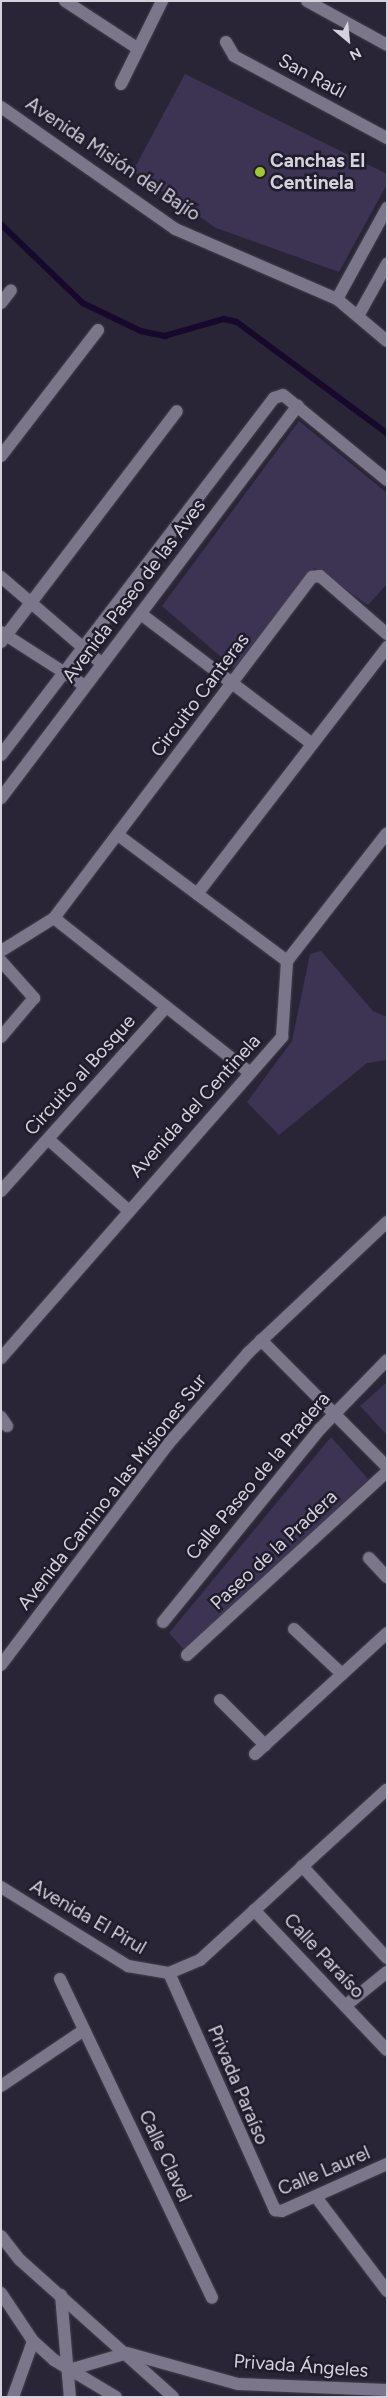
<!DOCTYPE html>
<html>
<head>
<meta charset="utf-8">
<style>
	body { margin:0 }
	#map { position:relative; width:388px; height:2398px; overflow:hidden; background:#2a2536; font-family:Figtree,sans-serif }
	div>[style] { position:absolute }
	.green>* { inset:0; background:#3d3353 }
	.stream>* { height:5.5px; margin:-2.75px; padding:0 2.75px; transform-origin:2.75px; border-radius:2.75px; background:#16092b }
	.roads { filter:drop-shadow(0 0 1px #45414f) drop-shadow(0 0 1px #45414f) }
	.street>* { height:12px; margin:-6px; padding:0 6px; transform-origin:6px; border-radius:6px; background:#7c768a }
	.dots>* { width:14px; height:14px; translate:-50% -50%; box-sizing:border-box; border:2px solid #201c2c; border-radius:50% }
	span { translate:-50% -50%; white-space:nowrap; text-align:center; line-height:1.15; -webkit-text-stroke:5px #201c2c; paint-order:stroke }
	.street-label { font-size:19px; color:#d5d2dd }
	.poi-label { font-size:19px; color:#d5d2dd; font-weight:700 }
	.left { translate:0 -50%; text-align:left }
	.frame { position:absolute; inset:0; border:2px solid #d5d2dd; pointer-events:none }
	.north { position:absolute; left:323px; top:15px; width:50px; height:50px; -webkit-text-stroke:4px #201c2c; paint-order:stroke; rotate:152deg; font-size:14px; font-weight:700; line-height:20px; text-align:center; color:#d5d2dd }
	.north::after { content:''; display:block; margin:auto; width:18px; height:22px; background:#d5d2dd; clip-path:polygon(50% 0,100% 100%,50% 72%,0 100%) }
</style>
</head>
<body>
<div id="map">
	<div class="green">
		<div style="clip-path:polygon(185px 74px,387px 174px,387px 184px,339px 272px,216px 228px,133px 171px)"></div>
		<div style="clip-path:polygon(299px 421px,387px 493px,387px 584px,368px 605px,315px 568px,235px 669px,162px 606px)"></div>
		<div style="clip-path:polygon(321px 951px,373px 1011px,387px 1017px,387px 1060px,367px 1063px,279px 1135px,247px 1102px,292px 1041px,310px 954px)"></div>
		<div style="clip-path:polygon(387px 1382px,387px 1435px,360px 1406px)"></div>
		<div style="clip-path:polygon(331px 1437px,368px 1479px,188px 1654px,169px 1633px)"></div>
	</div>
	<div class="stream">
		<div style="left:1px;top:224px;width:114px;rotate:43.9deg"></div>
		<div style="left:83px;top:303px;width:64px;rotate:25.8deg"></div>
		<div style="left:141px;top:331px;width:25px;rotate:12deg"></div>
		<div style="left:165px;top:336px;width:61px;rotate:-16.1deg"></div>
		<div style="left:224px;top:319px;width:13px;rotate:13deg"></div>
		<div style="left:237px;top:322px;width:187px;rotate:36.5deg"></div>
	</div>
	<div class="roads">
		<div class="street">
			<div style="left:65px;top:1px;width:86px;rotate:33.1deg"></div>
			<div style="left:307px;top:1px;width:91px;rotate:28.8deg"></div>
			<div style="left:226px;top:42px;width:16px;rotate:60deg"></div>
			<div style="left:234px;top:56px;width:174px;rotate:28.2deg"></div>
			<div style="left:121px;top:84px;width:93px;rotate:-63.7deg"></div>
			<div style="left:1px;top:107px;width:213px;rotate:35deg"></div>
			<div style="left:175px;top:229px;width:176px;rotate:23.4deg"></div>
			<div style="left:337px;top:299px;width:65px;rotate:40deg"></div>
			<div style="left:337px;top:299px;width:104px;rotate:-61.2deg"></div>
			<div style="left:1px;top:303px;width:16px;rotate:-52deg"></div>
			<div style="left:358px;top:316px;width:60px;rotate:-60.9deg"></div>
			<div style="left:1px;top:456px;width:159px;rotate:-52.4deg"></div>
			<div style="left:1px;top:577px;width:133px;rotate:40.7deg"></div>
			<div style="left:141px;top:614px;width:215px;rotate:37.2deg"></div>
			<div style="left:1px;top:632px;width:100px;rotate:32.7deg"></div>
			<div style="left:1px;top:642px;width:290px;rotate:-52.7deg"></div>
			<div style="left:1px;top:755px;width:449px;rotate:-52.6deg"></div>
			<div style="left:274px;top:398px;width:9px;rotate:-18deg"></div>
			<div style="left:283px;top:395px;width:134px;rotate:39.3deg"></div>
			<div style="left:1px;top:798px;width:492px;rotate:-52.9deg"></div>
			<div style="left:118px;top:835px;width:211px;rotate:36.7deg"></div>
			<div style="left:197px;top:894px;width:312px;rotate:-52.4deg"></div>
			<div style="left:54px;top:918px;width:248px;rotate:38.3deg"></div>
			<div style="left:1px;top:951px;width:62px;rotate:-31.9deg"></div>
			<div style="left:54px;top:918px;width:428px;rotate:-52.9deg"></div>
			<div style="left:312px;top:577px;width:8px;rotate:-7deg"></div>
			<div style="left:320px;top:576px;width:89px;rotate:40.9deg"></div>
			<div style="left:1px;top:961px;width:50px;rotate:48.3deg"></div>
			<div style="left:34px;top:998px;width:51px;rotate:130.2deg"></div>
			<div style="left:48px;top:1139px;width:107px;rotate:41.6deg"></div>
			<div style="left:1px;top:1191px;width:247px;rotate:-48.1deg"></div>
			<div style="left:261px;top:1340px;width:179px;rotate:45.2deg"></div>
			<div style="left:1px;top:1358px;width:427px;rotate:-48.8deg"></div>
			<div style="left:282px;top:1037px;width:76px;rotate:-86.2deg"></div>
			<div style="left:287px;top:961px;width:162px;rotate:-52deg"></div>
			<div style="left:1px;top:1417px;width:11px;rotate:56deg"></div>
			<div style="left:369px;top:1558px;width:26px;rotate:47deg"></div>
			<div style="left:163px;top:1622px;width:249px;rotate:-50.9deg"></div>
			<div style="left:320px;top:1429px;width:96px;rotate:-45.8deg"></div>
			<div style="left:294px;top:1629px;width:66px;rotate:43.2deg"></div>
			<div style="left:187px;top:1655px;width:271px;rotate:-42.5deg"></div>
			<div style="left:1px;top:1665px;width:278px;rotate:-52.9deg"></div>
			<div style="left:169px;top:1443px;width:120px;rotate:-48.7deg"></div>
			<div style="left:248px;top:1353px;width:191px;rotate:-43.3deg"></div>
			<div style="left:220px;top:1700px;width:64px;rotate:45deg"></div>
			<div style="left:255px;top:1754px;width:179px;rotate:-42.5deg"></div>
			<div style="left:302px;top:1866px;width:125px;rotate:47.3deg"></div>
			<div style="left:1px;top:1887px;width:150px;rotate:31.9deg"></div>
			<div style="left:128px;top:1966px;width:42px;rotate:9.7deg"></div>
			<div style="left:169px;top:1973px;width:34px;rotate:-23deg"></div>
			<div style="left:200px;top:1960px;width:253px;rotate:-42.4deg"></div>
			<div style="left:254px;top:1910px;width:193px;rotate:46.5deg"></div>
			<div style="left:169px;top:1973px;width:260px;rotate:65.9deg"></div>
			<div style="left:275px;top:2210px;width:7px;rotate:8deg"></div>
			<div style="left:282px;top:2211px;width:115px;rotate:-24.1deg"></div>
			<div style="left:60px;top:1979px;width:353px;rotate:64.5deg"></div>
			<div style="left:345px;top:2006px;width:54px;rotate:-39deg"></div>
			<div style="left:1px;top:2086px;width:100px;rotate:-34deg"></div>
			<div style="left:316px;top:2197px;width:118px;rotate:52.9deg"></div>
			<div style="left:1px;top:2236px;width:31px;rotate:52deg"></div>
			<div style="left:20px;top:2260px;width:205px;rotate:41.8deg"></div>
			<div style="left:1px;top:2293px;width:58px;rotate:56.3deg"></div>
			<div style="left:33px;top:2341px;width:28px;rotate:42deg"></div>
			<div style="left:54px;top:2360px;width:72px;rotate:30.8deg"></div>
			<div style="left:61px;top:2295px;width:102px;rotate:85deg"></div>
			<div style="left:69px;top:2370px;width:60px;rotate:-16.3deg"></div>
			<div style="left:127px;top:2353px;width:115px;rotate:15.6deg"></div>
			<div style="left:238px;top:2384px;width:149px;rotate:2.3deg"></div>
			<div style="left:13px;top:2397px;width:59px;rotate:-70.3deg"></div>
		</div>
	</div>
	<div class="dots">
		<div style="left:260px;top:172px;background:#9fca2d"></div>
	</div>
	<div class="street-label">
		<span style="left:312px;top:76px;rotate:28deg">San Raúl</span>
		<span style="left:113px;top:159px;rotate:34deg">Avenida Misión del Bajío</span>
		<span style="left:134px;top:591px;rotate:-53deg">Avenida Paseo de las Aves</span>
		<span style="left:200px;top:695px;rotate:-53deg">Circuito Canteras</span>
		<span style="left:80px;top:1075px;rotate:-48deg">Circuito al Bosque</span>
		<span style="left:195px;top:1106px;rotate:-48deg">Avenida del Centinela</span>
		<span style="left:258px;top:1476px;rotate:-50deg">Calle Paseo de la Pradera</span>
		<span style="left:112px;top:1492px;rotate:-52deg">Avenida Camino a las Misiones Sur</span>
		<span style="left:274px;top:1550px;rotate:-43deg">Paseo de la Pradera</span>
		<span style="left:88px;top:1917px;rotate:30deg">Avenida El Pirul</span>
		<span style="left:324px;top:1956px;rotate:47deg">Calle Paraíso</span>
		<span style="left:238px;top:2085px;rotate:67deg">Privada Paraíso</span>
		<span style="left:165px;top:2156px;rotate:65deg">Calle Clavel</span>
		<span style="left:324px;top:2171px;rotate:-23deg">Calle Laurel</span>
		<span style="left:301px;top:2366px;rotate:4deg">Privada Ángeles</span>
	</div>
	<div class="poi-label">
		<span class="left" style="left:270px;top:172px">Canchas El<br>Centinela</span>
	</div>
	<div class="frame"></div>
	<div class="north">N</div>
</div>
</body>
</html>
